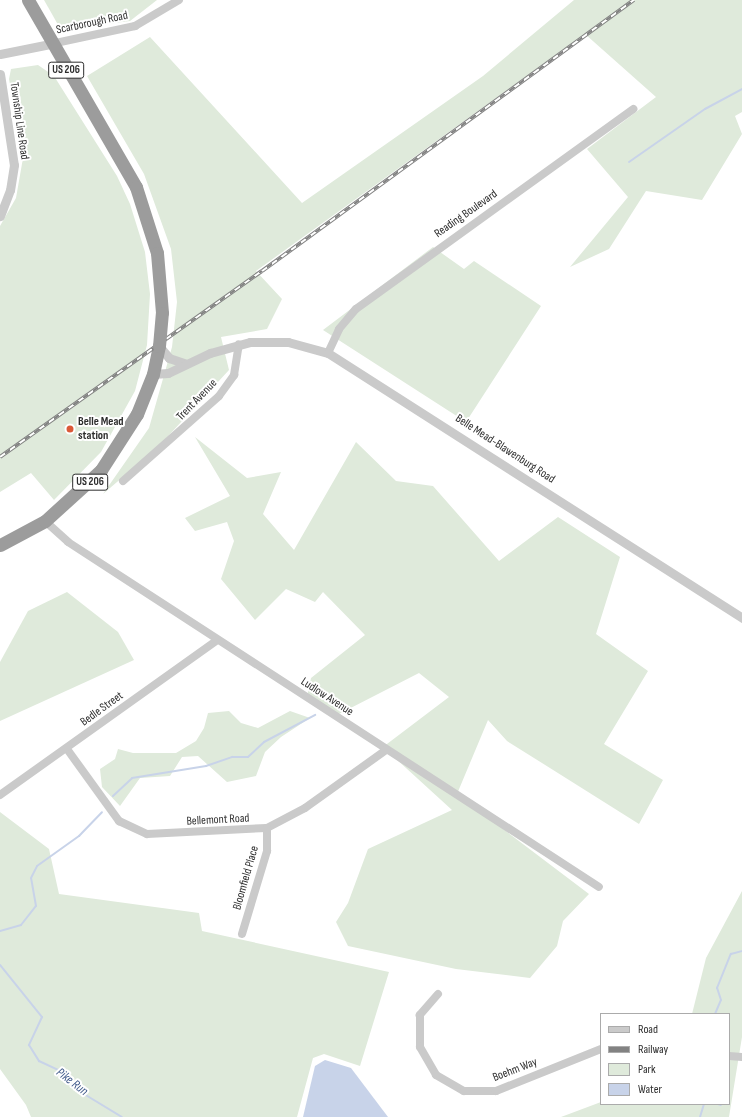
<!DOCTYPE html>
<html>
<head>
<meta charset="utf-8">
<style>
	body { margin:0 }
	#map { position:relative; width:742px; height:1117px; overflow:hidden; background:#fff; font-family:"Sofia Sans Condensed",sans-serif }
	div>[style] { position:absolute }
	.green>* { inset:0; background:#dfeadb }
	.water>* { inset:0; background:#c8d3e9 }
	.stream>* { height:2px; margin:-1px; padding:0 1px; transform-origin:1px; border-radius:1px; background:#c8d3e9 }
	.minor>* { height:8px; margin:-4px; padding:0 4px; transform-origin:4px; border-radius:4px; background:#cacaca }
	.tertiary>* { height:9px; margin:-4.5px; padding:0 4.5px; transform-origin:4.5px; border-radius:4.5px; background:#cacaca }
	.trunk>* { height:13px; margin:-6.5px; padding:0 6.5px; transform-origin:6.5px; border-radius:6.5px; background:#9c9c9c }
	.rail>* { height:3.5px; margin-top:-1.75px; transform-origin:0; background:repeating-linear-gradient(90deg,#fff 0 6px,#828282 0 12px); box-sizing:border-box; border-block:1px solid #828282 }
	.trunk-bridge>* { height:13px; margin:-6.5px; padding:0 6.5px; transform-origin:6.5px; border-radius:6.5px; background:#9c9c9c }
	.dots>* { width:11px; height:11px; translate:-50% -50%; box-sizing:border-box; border:2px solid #fff; border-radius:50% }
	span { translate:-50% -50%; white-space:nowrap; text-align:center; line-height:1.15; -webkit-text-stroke:4px #fff; paint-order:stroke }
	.shield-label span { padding:1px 3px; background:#fff; border:1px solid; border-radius:3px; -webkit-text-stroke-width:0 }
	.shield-label { font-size:11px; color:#2d2d2d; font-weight:700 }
	.street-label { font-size:12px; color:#2d2d2d }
	.poi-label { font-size:12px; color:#2d2d2d; font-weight:700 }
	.left { translate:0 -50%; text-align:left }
	.water-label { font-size:13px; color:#40598a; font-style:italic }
	.legend { position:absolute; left:600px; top:1013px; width:130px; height:92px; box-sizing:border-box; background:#fff; border:1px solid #ababab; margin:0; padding:5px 7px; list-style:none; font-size:12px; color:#2d2d2d }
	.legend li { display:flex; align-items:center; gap:8px; height:20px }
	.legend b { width:20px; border:1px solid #ababab }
</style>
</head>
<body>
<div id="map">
	<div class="green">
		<div style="clip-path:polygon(44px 0,157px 0,130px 21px,61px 30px)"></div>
		<div style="clip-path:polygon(574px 0,742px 0,742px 112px,735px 116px,742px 134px,702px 200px,646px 191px,609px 249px,570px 267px,628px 197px,587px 149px,656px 97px,585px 34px,256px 271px,282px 299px,267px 329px,221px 337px,229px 370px,159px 446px,103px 494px,149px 428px,172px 347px,177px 302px,171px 249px,144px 174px,87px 76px,150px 37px,302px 203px,483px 76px)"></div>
		<div style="clip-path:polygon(38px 65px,54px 76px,117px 176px,130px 204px,145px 252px,150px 294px,147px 345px,135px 391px,101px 452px,54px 500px,31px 473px,0 492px,0 226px,16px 198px,23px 158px,9px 79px,11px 69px)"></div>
		<div style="clip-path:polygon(433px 247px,464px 269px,474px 261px,541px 306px,466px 422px,323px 330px)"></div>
		<div style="clip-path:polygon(195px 437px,247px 478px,281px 472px,263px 514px,294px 550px,356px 442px,396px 481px,433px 486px,499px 561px,558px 517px,620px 557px,596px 634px,648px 671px,604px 744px,663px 780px,639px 824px,507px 741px,488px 720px,457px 794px,589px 894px,563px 921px,557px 946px,530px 978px,456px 969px,348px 946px,336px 922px,348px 903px,368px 849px,452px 810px,383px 747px,449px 697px,419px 673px,337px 715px,307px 697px,311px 678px,365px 635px,323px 592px,315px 602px,286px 589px,255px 620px,221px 579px,234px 541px,227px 522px,195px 531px,185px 518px,230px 496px)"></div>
		<div style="clip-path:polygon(67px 592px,118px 632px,134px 660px,0 721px,0 662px,28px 611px)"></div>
		<div style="clip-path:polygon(229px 711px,241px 723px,258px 728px,290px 711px,310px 718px,281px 737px,265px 752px,256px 776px,227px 782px,198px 756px,182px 757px,170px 776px,140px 778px,120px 806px,102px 787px,100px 769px,115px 759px,118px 749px,133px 753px,176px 753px,196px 741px,204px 728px,208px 713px)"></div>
		<div style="clip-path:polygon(0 812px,49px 849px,59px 894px,199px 913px,202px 931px,389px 972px,360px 1066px,324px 1054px,313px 1058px,297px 1117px,31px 1117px,26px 1105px,0 1069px)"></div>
		<div style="clip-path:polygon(742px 891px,742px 1037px,729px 1117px,561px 1117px,601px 1102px,729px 1104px,729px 1014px,692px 1014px,706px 958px)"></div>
	</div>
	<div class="water">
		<div style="clip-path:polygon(325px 1060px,351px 1068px,388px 1117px,303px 1117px,315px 1066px)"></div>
	</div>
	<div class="stream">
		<div style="left:629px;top:162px;width:93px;rotate:-34.9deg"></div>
		<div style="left:705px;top:109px;width:42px;rotate:-28.4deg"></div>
		<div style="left:113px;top:796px;width:26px;rotate:-43deg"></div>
		<div style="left:132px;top:778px;width:75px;rotate:-9.2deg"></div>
		<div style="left:206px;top:766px;width:28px;rotate:-19deg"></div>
		<div style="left:232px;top:757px;width:16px"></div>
		<div style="left:248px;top:757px;width:22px;rotate:-43deg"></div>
		<div style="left:264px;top:742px;width:58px;rotate:-27.9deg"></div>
		<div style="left:0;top:931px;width:22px;rotate:-16deg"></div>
		<div style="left:21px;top:925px;width:24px;rotate:-52deg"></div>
		<div style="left:36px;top:906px;width:28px;rotate:-100deg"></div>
		<div style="left:31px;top:878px;width:13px;rotate:-63deg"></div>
		<div style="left:37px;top:866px;width:52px;rotate:-35.5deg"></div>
		<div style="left:79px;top:836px;width:33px;rotate:-46deg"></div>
		<div style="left:0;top:965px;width:67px;rotate:51.1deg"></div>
		<div style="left:42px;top:1017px;width:31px;rotate:115deg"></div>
		<div style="left:29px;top:1045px;width:19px;rotate:58deg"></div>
		<div style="left:39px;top:1061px;width:21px;rotate:25deg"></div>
		<div style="left:58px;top:1070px;width:35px;rotate:43deg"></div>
		<div style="left:84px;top:1094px;width:44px;rotate:31.2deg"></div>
		<div style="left:715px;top:1014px;width:15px;rotate:-67deg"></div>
		<div style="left:721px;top:1000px;width:13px;rotate:-108deg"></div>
		<div style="left:717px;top:988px;width:37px;rotate:-68deg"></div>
		<div style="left:731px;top:954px;width:11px;rotate:-15deg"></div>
		<div style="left:718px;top:1104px;width:3px;rotate:18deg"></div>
		<div style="left:700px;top:1117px;width:14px;rotate:-73deg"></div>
	</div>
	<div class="minor">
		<div style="left:51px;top:44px;width:86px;rotate:-12.1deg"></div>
		<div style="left:135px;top:26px;width:51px;rotate:-30.6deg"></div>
		<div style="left:328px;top:353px;width:26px;rotate:-65deg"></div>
		<div style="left:339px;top:329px;width:26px;rotate:-50deg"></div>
		<div style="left:356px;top:309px;width:342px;rotate:-35.8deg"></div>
		<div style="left:123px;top:481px;width:128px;rotate:-41.5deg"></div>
		<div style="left:219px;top:396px;width:26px;rotate:-54deg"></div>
		<div style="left:234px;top:375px;width:31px;rotate:-81deg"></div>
		<div style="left:45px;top:521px;width:31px;rotate:42deg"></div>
		<div style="left:68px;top:542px;width:633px;rotate:33.01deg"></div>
		<div style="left:67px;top:749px;width:89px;rotate:54.2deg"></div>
		<div style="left:119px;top:821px;width:31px;rotate:25deg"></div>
		<div style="left:147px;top:834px;width:120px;rotate:-2.9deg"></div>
		<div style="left:267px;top:828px;width:43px;rotate:-27.8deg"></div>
		<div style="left:305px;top:808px;width:100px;rotate:-35.6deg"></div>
		<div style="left:0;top:795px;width:267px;rotate:-35.5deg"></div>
		<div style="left:242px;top:934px;width:87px;rotate:-73.2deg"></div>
		<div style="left:267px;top:851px;width:23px;rotate:-90deg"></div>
		<div style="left:438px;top:994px;width:28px;rotate:131deg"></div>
		<div style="left:420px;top:1015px;width:32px;rotate:90deg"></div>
		<div style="left:420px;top:1047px;width:32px;rotate:60deg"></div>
		<div style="left:436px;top:1075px;width:32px;rotate:30deg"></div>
		<div style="left:464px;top:1091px;width:32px"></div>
		<div style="left:496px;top:1091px;width:113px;rotate:-21.8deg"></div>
		<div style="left:729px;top:1056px;width:13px;rotate:4deg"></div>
	</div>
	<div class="tertiary">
		<div style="left:0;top:54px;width:51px;rotate:-11.3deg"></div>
		<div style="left:0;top:74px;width:92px;rotate:81.3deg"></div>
		<div style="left:14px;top:165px;width:25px;rotate:99deg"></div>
		<div style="left:10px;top:190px;width:28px;rotate:111deg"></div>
		<div style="left:159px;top:346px;width:16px;rotate:50deg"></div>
		<div style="left:169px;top:358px;width:18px;rotate:19deg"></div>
		<div style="left:153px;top:374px;width:15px;rotate:-4deg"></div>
		<div style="left:168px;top:373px;width:47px;rotate:-25.5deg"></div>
		<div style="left:210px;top:353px;width:41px;rotate:-15.4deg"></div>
		<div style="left:250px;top:342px;width:38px"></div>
		<div style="left:288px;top:342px;width:41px;rotate:15.4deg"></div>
		<div style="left:328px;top:353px;width:492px;rotate:32.6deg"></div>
	</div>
	<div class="trunk">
		<div style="left:28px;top:0;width:216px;rotate:60deg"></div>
		<div style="left:136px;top:187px;width:69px;rotate:72.3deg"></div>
		<div style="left:157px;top:253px;width:60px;rotate:85.2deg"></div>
		<div style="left:0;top:545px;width:51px;rotate:-28.1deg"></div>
		<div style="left:45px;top:521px;width:76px;rotate:-42.3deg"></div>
		<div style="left:101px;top:470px;width:67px;rotate:-57.3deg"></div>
		<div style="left:137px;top:414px;width:43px;rotate:-68.2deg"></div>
		<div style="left:153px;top:374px;width:29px;rotate:-78deg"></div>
	</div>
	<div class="rail">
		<div style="left:0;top:457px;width:321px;rotate:-35.4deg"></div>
		<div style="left:262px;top:271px;width:460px;rotate:-36.1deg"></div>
	</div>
	<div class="trunk-bridge">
		<div style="left:159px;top:346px;width:33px;rotate:-85deg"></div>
	</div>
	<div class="dots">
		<div style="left:70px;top:429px;background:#db5938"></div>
	</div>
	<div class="shield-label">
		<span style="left:66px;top:70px">US 206</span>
		<span style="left:90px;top:482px">US 206</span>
	</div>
	<div class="street-label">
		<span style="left:92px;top:23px;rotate:-12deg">Scarborough Road</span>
		<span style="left:19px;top:121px;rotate:82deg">Township Line Road</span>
		<span style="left:466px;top:214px;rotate:-35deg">Reading Boulevard</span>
		<span style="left:197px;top:400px;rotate:-46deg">Trent Avenue</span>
		<span style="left:505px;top:449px;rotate:33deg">Belle Mead-Blawenburg Road</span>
		<span style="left:327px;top:697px;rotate:33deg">Ludlow Avenue</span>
		<span style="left:102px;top:709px;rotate:-36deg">Bedle Street</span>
		<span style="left:218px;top:820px;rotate:-3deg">Bellemont Road</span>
		<span style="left:246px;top:878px;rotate:-74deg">Bloomfield Place</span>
		<span style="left:515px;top:1070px;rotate:-21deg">Boehm Way</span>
	</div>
	<div class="poi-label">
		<span class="left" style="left:78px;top:429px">Belle Mead<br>station</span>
	</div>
	<div class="water-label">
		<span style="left:72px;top:1082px;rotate:38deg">Pike Run</span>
	</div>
	<ul class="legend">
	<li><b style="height:5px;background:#cacaca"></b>Road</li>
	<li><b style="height:5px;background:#828282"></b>Railway</li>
	<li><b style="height:11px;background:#dfeadb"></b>Park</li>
	<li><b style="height:11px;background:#c8d3e9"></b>Water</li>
	</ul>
</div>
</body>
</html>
